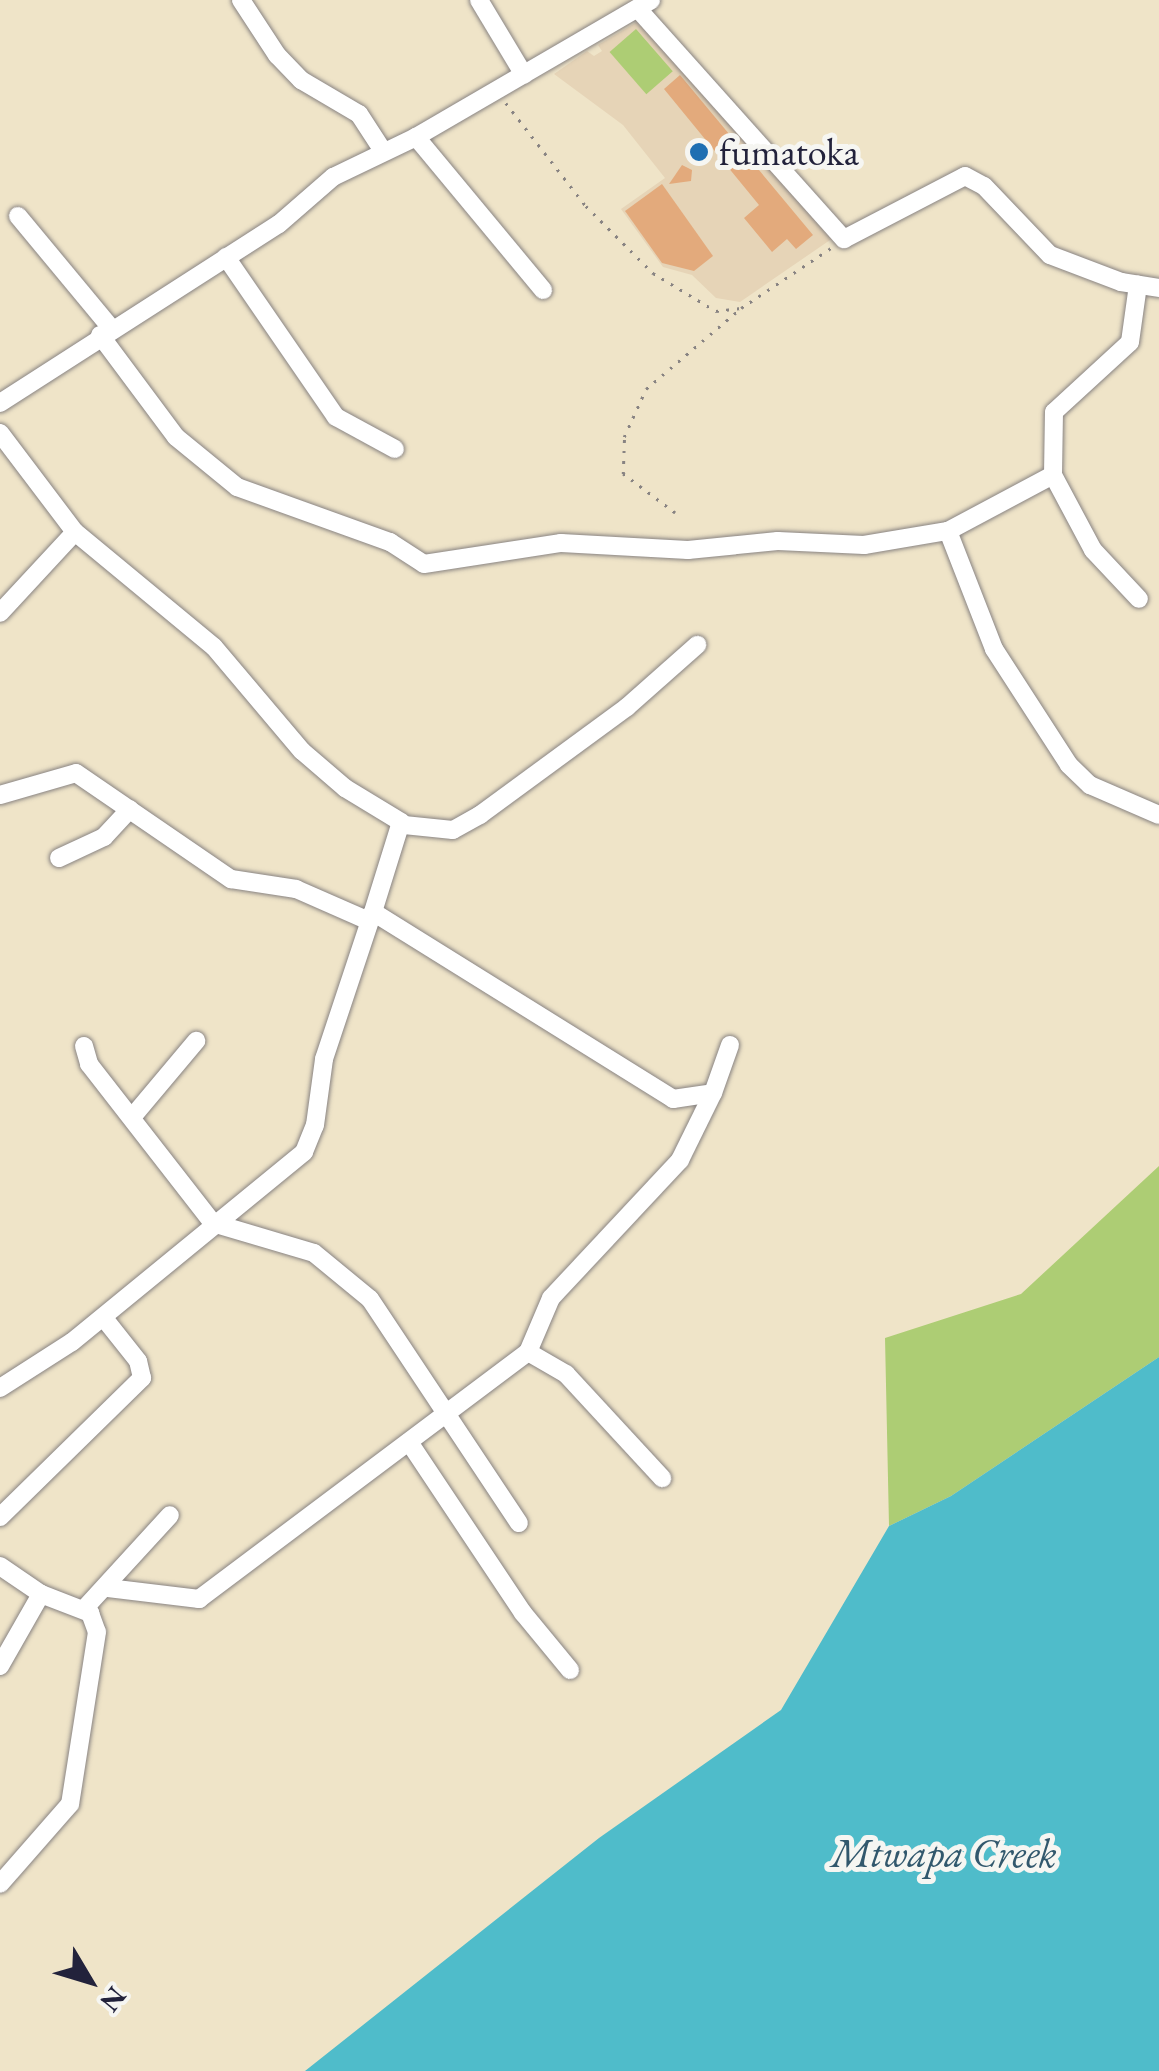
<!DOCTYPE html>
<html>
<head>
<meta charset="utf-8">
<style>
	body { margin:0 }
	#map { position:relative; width:1159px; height:2071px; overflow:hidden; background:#efe4c8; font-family:"EB Garamond",serif }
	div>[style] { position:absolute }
	.built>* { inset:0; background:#e6d4b7 }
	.green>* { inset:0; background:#adcd74; transform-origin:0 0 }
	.water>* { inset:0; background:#4fbcca }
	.building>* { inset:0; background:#e3aa7c }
	.path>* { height:2.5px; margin-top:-1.25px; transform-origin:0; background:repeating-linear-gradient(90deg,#888382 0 2.5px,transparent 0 10.5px) }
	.roads { filter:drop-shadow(0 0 2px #888382) drop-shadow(0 0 2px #888382) }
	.minor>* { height:18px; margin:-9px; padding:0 9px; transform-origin:9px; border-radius:9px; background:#fff }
	.dots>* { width:28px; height:28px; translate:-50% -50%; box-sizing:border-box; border:5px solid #f6f6f2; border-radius:50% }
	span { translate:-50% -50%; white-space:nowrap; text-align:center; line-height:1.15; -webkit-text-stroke:10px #f6f6f2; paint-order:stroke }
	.poi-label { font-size:38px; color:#22223b }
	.left { translate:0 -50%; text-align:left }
	.water-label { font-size:40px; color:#32586d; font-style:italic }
	.north { position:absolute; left:40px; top:1931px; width:100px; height:100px; -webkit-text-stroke:8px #f6f6f2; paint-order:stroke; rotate:128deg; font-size:28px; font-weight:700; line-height:40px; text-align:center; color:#22223b }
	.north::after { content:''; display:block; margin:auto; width:35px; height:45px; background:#22223b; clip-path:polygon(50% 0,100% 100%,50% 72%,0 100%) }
</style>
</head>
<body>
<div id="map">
	<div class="built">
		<div style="clip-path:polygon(637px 22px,833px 238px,740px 302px,716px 298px,692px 275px,663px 267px,621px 209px,665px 178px,623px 125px,554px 74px,587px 51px,594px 56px,602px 51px,598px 45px)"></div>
	</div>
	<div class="green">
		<div style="left:636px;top:29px;width:56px;height:35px;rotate:49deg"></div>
		<div style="clip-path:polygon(1159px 1166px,1159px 1357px,951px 1496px,889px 1526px,885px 1338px,1021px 1294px)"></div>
	</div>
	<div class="water">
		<div style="clip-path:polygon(1159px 1357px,1159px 2071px,305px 2071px,599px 1838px,781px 1710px,889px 1526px,951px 1496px)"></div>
	</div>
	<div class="building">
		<div style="clip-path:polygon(680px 75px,813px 235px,796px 249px,787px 239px,772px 252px,744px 218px,759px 205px,664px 89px)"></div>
		<div style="clip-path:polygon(682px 165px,692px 170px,691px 181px,669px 184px)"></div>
		<div style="clip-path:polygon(662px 184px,713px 256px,694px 271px,662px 263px,625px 211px)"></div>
	</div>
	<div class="path">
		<div style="left:506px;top:103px;width:130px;rotate:52.2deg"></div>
		<div style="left:586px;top:206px;width:95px;rotate:45deg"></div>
		<div style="left:653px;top:273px;width:74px;rotate:31.1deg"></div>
		<div style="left:716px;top:311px;width:25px;rotate:-7deg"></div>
		<div style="left:741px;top:308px;width:108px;rotate:-33.7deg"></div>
		<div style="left:675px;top:513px;width:65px;rotate:-143.1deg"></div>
		<div style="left:623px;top:474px;width:37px;rotate:-88deg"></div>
		<div style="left:624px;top:437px;width:53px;rotate:-65.4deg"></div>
		<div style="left:646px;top:389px;width:123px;rotate:-40.4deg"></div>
	</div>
	<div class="roads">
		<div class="minor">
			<div style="left:241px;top:0;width:66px;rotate:56.8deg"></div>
			<div style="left:277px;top:55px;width:35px;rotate:46deg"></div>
			<div style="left:301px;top:80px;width:67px;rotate:30.4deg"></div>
			<div style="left:359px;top:114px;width:44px;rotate:57deg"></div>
			<div style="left:479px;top:0;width:87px;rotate:59deg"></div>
			<div style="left:638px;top:9px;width:309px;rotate:48.2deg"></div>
			<div style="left:844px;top:239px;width:136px;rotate:-27.5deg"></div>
			<div style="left:965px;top:176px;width:21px;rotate:28deg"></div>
			<div style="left:984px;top:186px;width:95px;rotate:46.3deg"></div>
			<div style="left:1050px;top:255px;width:76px;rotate:20.8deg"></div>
			<div style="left:1121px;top:282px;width:38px;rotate:9deg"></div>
			<div style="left:416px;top:137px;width:199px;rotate:50.3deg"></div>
			<div style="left:18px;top:216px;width:146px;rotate:50.3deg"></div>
			<div style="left:226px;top:257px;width:194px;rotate:55.5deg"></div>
			<div style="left:336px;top:417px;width:67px;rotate:28.5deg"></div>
			<div style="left:100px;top:335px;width:127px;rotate:53.3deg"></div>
			<div style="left:176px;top:437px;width:79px;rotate:39.3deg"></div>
			<div style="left:237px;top:487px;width:163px;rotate:19.8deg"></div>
			<div style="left:390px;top:542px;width:40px;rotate:32.9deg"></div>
			<div style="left:424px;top:564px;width:139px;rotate:-8.7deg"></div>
			<div style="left:561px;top:543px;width:127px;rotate:3.2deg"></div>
			<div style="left:688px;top:550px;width:90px;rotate:-5.7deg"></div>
			<div style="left:778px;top:541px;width:86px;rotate:2.7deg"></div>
			<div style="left:864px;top:545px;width:85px;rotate:-9.5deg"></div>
			<div style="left:948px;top:531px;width:119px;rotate:-28.1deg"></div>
			<div style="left:1053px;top:475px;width:63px;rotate:-89.1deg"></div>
			<div style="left:1054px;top:412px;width:103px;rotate:-42.6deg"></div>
			<div style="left:1130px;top:342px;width:58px;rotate:-82deg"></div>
			<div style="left:0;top:403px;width:331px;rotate:-32.7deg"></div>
			<div style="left:279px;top:224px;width:72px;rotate:-41deg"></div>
			<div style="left:333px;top:177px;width:92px;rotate:-25.7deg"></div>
			<div style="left:416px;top:137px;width:272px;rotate:-30.2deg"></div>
			<div style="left:0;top:433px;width:124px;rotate:52.9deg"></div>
			<div style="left:75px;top:532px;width:110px;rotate:132.8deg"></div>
			<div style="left:1053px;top:475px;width:85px;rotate:61.9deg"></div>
			<div style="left:1093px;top:550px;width:67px;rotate:46.8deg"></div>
			<div style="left:948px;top:531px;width:127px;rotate:68.7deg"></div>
			<div style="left:994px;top:649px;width:138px;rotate:57.1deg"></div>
			<div style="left:1069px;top:765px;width:29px;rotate:44deg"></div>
			<div style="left:1090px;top:785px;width:75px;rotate:23.5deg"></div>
			<div style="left:75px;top:532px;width:180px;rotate:39.6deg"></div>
			<div style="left:214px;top:647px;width:136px;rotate:49.8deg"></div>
			<div style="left:302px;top:751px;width:57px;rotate:40.7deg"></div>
			<div style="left:345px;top:788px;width:66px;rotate:31.3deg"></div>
			<div style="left:401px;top:822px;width:94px;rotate:107.3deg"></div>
			<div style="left:0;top:795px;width:79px;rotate:-16.1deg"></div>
			<div style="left:76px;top:773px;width:188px;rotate:34.4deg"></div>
			<div style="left:231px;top:879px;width:66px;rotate:8.7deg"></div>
			<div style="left:296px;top:889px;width:80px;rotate:23.7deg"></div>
			<div style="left:404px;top:825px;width:49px;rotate:5.8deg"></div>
			<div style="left:453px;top:830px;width:31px;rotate:-29deg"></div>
			<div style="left:480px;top:815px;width:182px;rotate:-36.3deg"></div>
			<div style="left:627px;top:707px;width:94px;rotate:-41.5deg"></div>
			<div style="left:59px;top:858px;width:50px;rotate:-25deg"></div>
			<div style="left:104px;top:837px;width:38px;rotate:-47deg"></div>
			<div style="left:84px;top:1046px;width:19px;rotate:74deg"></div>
			<div style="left:89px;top:1064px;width:202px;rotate:52.1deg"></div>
			<div style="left:213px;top:1223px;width:105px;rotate:16.5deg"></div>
			<div style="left:314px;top:1253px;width:72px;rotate:39.4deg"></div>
			<div style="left:370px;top:1299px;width:269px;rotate:56.4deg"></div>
			<div style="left:134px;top:1115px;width:97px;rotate:-50deg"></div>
			<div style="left:528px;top:1352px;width:59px;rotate:-66.9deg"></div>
			<div style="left:551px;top:1298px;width:189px;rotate:-46.9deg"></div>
			<div style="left:680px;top:1160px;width:75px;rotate:-63.8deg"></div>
			<div style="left:0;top:1388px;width:85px;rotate:-32.6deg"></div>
			<div style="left:72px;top:1342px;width:300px;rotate:-39.3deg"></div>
			<div style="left:304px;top:1152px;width:29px;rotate:-68deg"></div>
			<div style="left:315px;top:1125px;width:67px;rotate:-82.2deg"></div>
			<div style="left:324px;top:1059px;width:155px;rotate:-71.6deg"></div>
			<div style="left:373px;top:912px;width:354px;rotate:31.9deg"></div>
			<div style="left:673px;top:1099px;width:40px;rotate:-8.5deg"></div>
			<div style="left:713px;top:1093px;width:51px;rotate:-70.5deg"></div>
			<div style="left:409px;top:1442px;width:206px;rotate:56.3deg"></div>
			<div style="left:523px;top:1613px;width:74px;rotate:50.5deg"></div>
			<div style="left:0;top:1517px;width:199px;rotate:-44.4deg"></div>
			<div style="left:142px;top:1378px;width:17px;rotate:-103deg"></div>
			<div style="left:138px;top:1361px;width:56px;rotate:-128.5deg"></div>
			<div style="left:0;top:1566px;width:50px;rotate:34.3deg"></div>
			<div style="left:41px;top:1594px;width:53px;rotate:21.2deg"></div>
			<div style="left:90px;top:1613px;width:20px;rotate:70deg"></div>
			<div style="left:97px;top:1632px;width:174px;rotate:98.9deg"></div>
			<div style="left:70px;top:1804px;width:106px;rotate:131.2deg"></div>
			<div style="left:108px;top:1588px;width:92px;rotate:6.9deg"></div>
			<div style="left:199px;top:1599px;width:411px;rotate:-36.9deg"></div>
			<div style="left:528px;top:1352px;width:44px;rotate:30.1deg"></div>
			<div style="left:566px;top:1374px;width:142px;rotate:47.3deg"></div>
			<div style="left:84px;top:1609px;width:127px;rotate:-47.5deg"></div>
			<div style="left:0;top:1666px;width:83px;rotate:-60.3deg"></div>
		</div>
	</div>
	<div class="dots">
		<div style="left:699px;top:152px;background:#1f6fb2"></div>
	</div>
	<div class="poi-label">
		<span class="left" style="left:719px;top:152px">fumatoka</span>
	</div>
	<div class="water-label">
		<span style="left:944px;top:1853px">Mtwapa Creek</span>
	</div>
	<div class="north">N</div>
</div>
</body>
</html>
